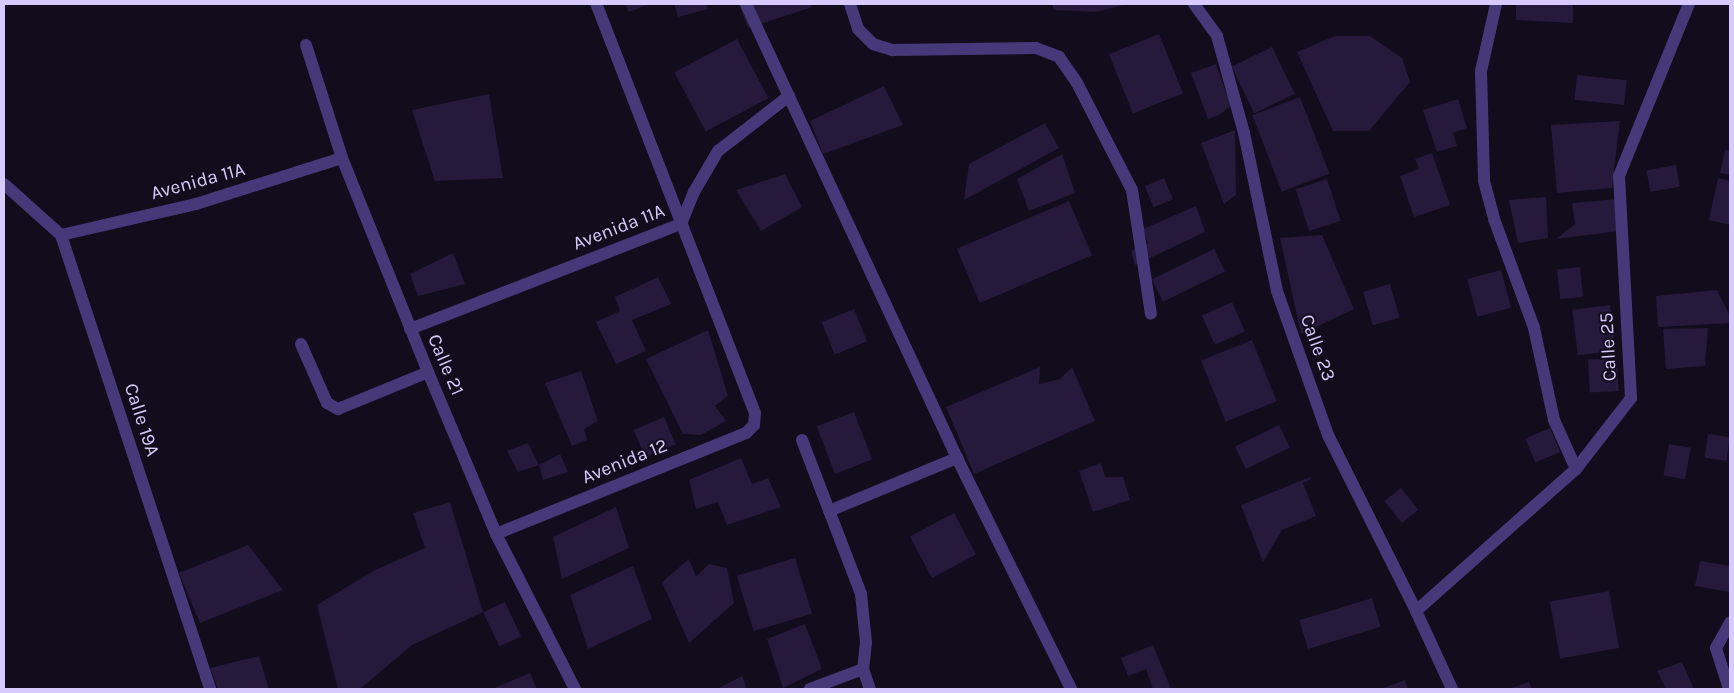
<!DOCTYPE html>
<html>
<head>
<meta charset="utf-8">
<style>
	body { margin:0 }
	#map { position:relative; width:1734px; height:693px; overflow:hidden; background:#120c1c; font-family:Karla,sans-serif }
	div>[style] { position:absolute }
	.building>* { inset:0; background:#26193c; transform-origin:0 0 }
	.lane>* { height:12px; margin:-6px; padding:0 6px; transform-origin:6px; border-radius:6px; background:#463979 }
	.street>* { height:12px; margin:-6px; padding:0 6px; transform-origin:6px; border-radius:6px; background:#463979 }
	span { translate:-50% -50%; white-space:nowrap; text-align:center; line-height:1.15; -webkit-text-stroke:4px #120c1c; paint-order:stroke }
	.street-label { font-size:19px; color:#d8cafc }
	.frame { position:absolute; inset:0; border:5px solid #d8cafc; pointer-events:none }
</style>
</head>
<body>
<div id="map">
	<div class="building">
		<div style="clip-path:polygon(625px 4px,649px 4px,629px 12px)"></div>
		<div style="clip-path:polygon(674px 4px,706px 4px,708px 9px,678px 17px)"></div>
		<div style="clip-path:polygon(739px 4px,810px 4px,812px 7px,748px 28px)"></div>
		<div style="clip-path:polygon(1052px 4px,1127px 4px,1096px 12px,1054px 10px)"></div>
		<div style="clip-path:polygon(1516px 4px,1573px 4px,1573px 23px,1516px 20px)"></div>
		<div style="left:1159px;top:34px;width:64px;height:54px;rotate:68deg"></div>
		<div style="clip-path:polygon(1335px 36px,1370px 36px,1402px 58px,1410px 82px,1369px 131px,1333px 131px,1297px 52px)"></div>
		<div style="left:737px;top:39px;width:67px;height:71px;rotate:62deg"></div>
		<div style="left:1272px;top:47px;width:52px;height:45px;rotate:64deg"></div>
		<div style="clip-path:polygon(1216px 64px,1231px 106px,1219px 115px,1208px 119px,1191px 73px)"></div>
		<div style="left:1577px;top:75px;width:50px;height:25px;rotate:6deg"></div>
		<div style="clip-path:polygon(884px 86px,903px 125px,823px 154px,810px 121px)"></div>
		<div style="clip-path:polygon(489px 94px,503px 178px,435px 181px,412px 110px)"></div>
		<div style="left:1300px;top:97px;width:82px;height:51px;rotate:69deg"></div>
		<div style="clip-path:polygon(1458px 99px,1467px 128px,1453px 133px,1457px 146px,1437px 152px,1423px 110px)"></div>
		<div style="clip-path:polygon(1620px 121px,1612px 188px,1557px 193px,1551px 125px)"></div>
		<div style="clip-path:polygon(1045px 123px,1059px 148px,964px 200px,969px 164px)"></div>
		<div style="clip-path:polygon(1235px 130px,1236px 195px,1224px 204px,1201px 143px)"></div>
		<div style="clip-path:polygon(1725px 150px,1730px 151px,1730px 175px,1720px 173px)"></div>
		<div style="clip-path:polygon(1432px 153px,1450px 205px,1414px 217px,1400px 176px,1419px 169px,1415px 159px)"></div>
		<div style="clip-path:polygon(1062px 154px,1075px 193px,1029px 211px,1017px 179px)"></div>
		<div style="left:1676px;top:165px;width:22px;height:30px;rotate:80deg"></div>
		<div style="clip-path:polygon(785px 174px,802px 207px,761px 231px,736px 190px)"></div>
		<div style="left:1164px;top:178px;width:23px;height:21px;rotate:67deg"></div>
		<div style="clip-path:polygon(1718px 178px,1730px 181px,1730px 225px,1709px 220px)"></div>
		<div style="left:1327px;top:179px;width:44px;height:33px;rotate:72deg"></div>
		<div style="clip-path:polygon(1546px 197px,1548px 238px,1518px 243px,1509px 200px)"></div>
		<div style="clip-path:polygon(1618px 199px,1619px 231px,1556px 239px,1575px 224px,1572px 203px)"></div>
		<div style="left:1069px;top:201px;width:59px;height:122px;rotate:67deg"></div>
		<div style="clip-path:polygon(1196px 206px,1205px 232px,1135px 265px,1131px 251px,1148px 243px,1143px 229px)"></div>
		<div style="clip-path:polygon(1322px 235px,1354px 309px,1301px 334px,1280px 238px)"></div>
		<div style="left:1214px;top:249px;width:25px;height:69px;rotate:64deg"></div>
		<div style="clip-path:polygon(453px 253px,465px 284px,418px 296px,410px 274px)"></div>
		<div style="left:1580px;top:267px;width:30px;height:23px;rotate:84deg"></div>
		<div style="left:1501px;top:270px;width:39px;height:35px;rotate:75deg"></div>
		<div style="clip-path:polygon(658px 277px,671px 304px,632px 320px,646px 351px,616px 364px,596px 322px,620px 311px,615px 297px)"></div>
		<div style="left:1390px;top:284px;width:35px;height:28px;rotate:74deg"></div>
		<div style="clip-path:polygon(1717px 290px,1730px 316px,1730px 323px,1658px 327px,1656px 296px)"></div>
		<div style="left:1232px;top:302px;width:32px;height:33px;rotate:66deg"></div>
		<div style="left:1610px;top:305px;width:46px;height:38px;rotate:83deg"></div>
		<div style="left:854px;top:309px;width:35px;height:35px;rotate:68deg"></div>
		<div style="clip-path:polygon(1708px 328px,1705px 366px,1666px 369px,1663px 329px)"></div>
		<div style="clip-path:polygon(708px 330px,728px 396px,715px 406px,726px 421px,701px 435px,683px 434px,646px 359px)"></div>
		<div style="left:1252px;top:340px;width:66px;height:55px;rotate:68deg"></div>
		<div style="left:1617px;top:358px;width:33px;height:29px;rotate:87deg"></div>
		<div style="clip-path:polygon(1040px 367px,1039px 384px,1060px 379px,1072px 367px,1095px 421px,974px 474px,946px 407px)"></div>
		<div style="clip-path:polygon(581px 371px,598px 421px,584px 429px,587px 440px,572px 446px,545px 383px)"></div>
		<div style="left:854px;top:412px;width:51px;height:40px;rotate:69deg"></div>
		<div style="left:664px;top:417px;width:30px;height:33px;rotate:67deg"></div>
		<div style="left:1279px;top:425px;width:25px;height:49px;rotate:64deg"></div>
		<div style="left:1550px;top:428px;width:26px;height:27px;rotate:67deg"></div>
		<div style="left:1708px;top:434px;width:22px;height:24px;rotate:8deg"></div>
		<div style="clip-path:polygon(528px 443px,539px 465px,518px 472px,507px 451px)"></div>
		<div style="left:1669px;top:444px;width:22px;height:32px;rotate:10deg"></div>
		<div style="clip-path:polygon(560px 454px,568px 472px,543px 480px,539px 465px)"></div>
		<div style="clip-path:polygon(741px 458px,752px 484px,768px 478px,781px 507px,727px 525px,718px 502px,696px 509px,689px 480px)"></div>
		<div style="clip-path:polygon(1101px 463px,1105px 477px,1123px 477px,1130px 500px,1093px 512px,1079px 471px)"></div>
		<div style="clip-path:polygon(1310px 477px,1311px 479px,1303px 483px,1316px 516px,1282px 530px,1263px 562px,1241px 505px)"></div>
		<div style="left:1401px;top:488px;width:28px;height:21px;rotate:52deg"></div>
		<div style="clip-path:polygon(450px 502px,483px 612px,412px 645px,360px 689px,338px 689px,317px 605px,375px 570px,425px 548px,413px 513px)"></div>
		<div style="clip-path:polygon(616px 507px,629px 548px,562px 579px,553px 537px)"></div>
		<div style="left:954px;top:513px;width:47px;height:50px;rotate:62deg"></div>
		<div style="clip-path:polygon(248px 545px,283px 590px,200px 623px,179px 573px)"></div>
		<div style="left:795px;top:558px;width:58px;height:61px;rotate:73deg"></div>
		<div style="clip-path:polygon(689px 559px,696px 577px,709px 564px,727px 568px,734px 603px,689px 643px,662px 582px)"></div>
		<div style="clip-path:polygon(1700px 561px,1730px 566px,1730px 592px,1695px 586px)"></div>
		<div style="clip-path:polygon(633px 566px,652px 619px,588px 649px,570px 595px)"></div>
		<div style="left:1609px;top:591px;width:58px;height:60px;rotate:80deg"></div>
		<div style="left:1372px;top:598px;width:30px;height:76px;rotate:73deg"></div>
		<div style="left:505px;top:602px;width:38px;height:24px;rotate:65deg"></div>
		<div style="clip-path:polygon(805px 624px,822px 669px,783px 688px,767px 639px)"></div>
		<div style="clip-path:polygon(1153px 645px,1171px 689px,1153px 689px,1146px 669px,1128px 676px,1121px 658px)"></div>
		<div style="clip-path:polygon(259px 656px,269px 689px,218px 689px,210px 668px)"></div>
		<div style="clip-path:polygon(1682px 662px,1694px 689px,1666px 689px,1657px 671px)"></div>
		<div style="clip-path:polygon(530px 673px,537px 689px,492px 689px)"></div>
		<div style="clip-path:polygon(742px 676px,747px 689px,717px 689px)"></div>
		<div style="clip-path:polygon(1405px 680px,1408px 689px,1381px 689px)"></div>
		<div style="clip-path:polygon(1529px 682px,1532px 689px,1509px 689px)"></div>
	</div>
	<div class="lane">
		<div style="left:301px;top:344px;width:64px;rotate:66.2deg"></div>
		<div style="left:327px;top:403px;width:13px;rotate:29deg"></div>
		<div style="left:338px;top:409px;width:97px;rotate:-22.3deg"></div>
	</div>
	<div class="street">
		<div style="left:746px;top:4px;width:501px;rotate:65.07deg"></div>
		<div style="left:957px;top:458px;width:258px;rotate:63.7deg"></div>
		<div style="left:850px;top:4px;width:26px;rotate:72deg"></div>
		<div style="left:858px;top:29px;width:21px;rotate:45deg"></div>
		<div style="left:873px;top:44px;width:21px;rotate:17deg"></div>
		<div style="left:893px;top:50px;width:143px;rotate:-0.8deg"></div>
		<div style="left:1036px;top:48px;width:25px;rotate:21deg"></div>
		<div style="left:1059px;top:57px;width:32px;rotate:55deg"></div>
		<div style="left:1077px;top:83px;width:120px;rotate:62.8deg"></div>
		<div style="left:1132px;top:190px;width:125px;rotate:81.3deg"></div>
		<div style="left:1194px;top:4px;width:39px;rotate:54deg"></div>
		<div style="left:1217px;top:36px;width:101px;rotate:74.4deg"></div>
		<div style="left:1244px;top:133px;width:161px;rotate:78.2deg"></div>
		<div style="left:1277px;top:291px;width:153px;rotate:70.5deg"></div>
		<div style="left:1328px;top:435px;width:197px;rotate:63.4deg"></div>
		<div style="left:1416px;top:611px;width:86px;rotate:65.2deg"></div>
		<div style="left:1496px;top:4px;width:69px;rotate:102.6deg"></div>
		<div style="left:1481px;top:71px;width:110px;rotate:88.4deg"></div>
		<div style="left:1484px;top:181px;width:39px;rotate:75deg"></div>
		<div style="left:1494px;top:219px;width:116px;rotate:69.8deg"></div>
		<div style="left:1534px;top:328px;width:94px;rotate:77.7deg"></div>
		<div style="left:1554px;top:420px;width:54px;rotate:65.8deg"></div>
		<div style="left:306px;top:45px;width:119px;rotate:72.3deg"></div>
		<div style="left:342px;top:158px;width:231px;rotate:68.1deg"></div>
		<div style="left:428px;top:372px;width:176px;rotate:67.2deg"></div>
		<div style="left:496px;top:534px;width:174px;rotate:63deg"></div>
		<div style="left:4px;top:184px;width:76px;rotate:41.8deg"></div>
		<div style="left:61px;top:235px;width:478px;rotate:71.8deg"></div>
		<div style="left:61px;top:235px;width:139px;rotate:-12.9deg"></div>
		<div style="left:196px;top:204px;width:153px;rotate:-17.5deg"></div>
		<div style="left:410px;top:329px;width:291px;rotate:-21.2deg"></div>
		<div style="left:681px;top:224px;width:35px;rotate:-68deg"></div>
		<div style="left:694px;top:192px;width:48px;rotate:-59.7deg"></div>
		<div style="left:718px;top:151px;width:90px;rotate:-37.8deg"></div>
		<div style="left:802px;top:440px;width:165px;rotate:69deg"></div>
		<div style="left:861px;top:594px;width:48px;rotate:84.1deg"></div>
		<div style="left:866px;top:642px;width:27px;rotate:96deg"></div>
		<div style="left:863px;top:669px;width:57px;rotate:159.3deg"></div>
		<div style="left:829px;top:511px;width:139px;rotate:-22.5deg"></div>
		<div style="left:496px;top:534px;width:270px;rotate:-22deg"></div>
		<div style="left:746px;top:433px;width:11px;rotate:-45deg"></div>
		<div style="left:754px;top:425px;width:12px;rotate:-85deg"></div>
		<div style="left:755px;top:413px;width:439px;rotate:-111.2deg"></div>
		<div style="left:1416px;top:611px;width:214px;rotate:-41.6deg"></div>
		<div style="left:1576px;top:469px;width:90px;rotate:-52.2deg"></div>
		<div style="left:1631px;top:398px;width:222px;rotate:-93.1deg"></div>
		<div style="left:1619px;top:176px;width:186px;rotate:-67.9deg"></div>
		<div style="left:863px;top:669px;width:21px;rotate:71deg"></div>
		<div style="left:1729px;top:689px;width:43px;rotate:-107.6deg"></div>
		<div style="left:1716px;top:648px;width:29px;rotate:-61deg"></div>
	</div>
	<div class="street-label">
		<span style="left:198px;top:182px;rotate:-15deg">Avenida 11A</span>
		<span style="left:619px;top:228px;rotate:-21deg">Avenida 11A</span>
		<span style="left:1609px;top:347px;rotate:-93deg">Calle 25</span>
		<span style="left:1317px;top:348px;rotate:70deg">Calle 23</span>
		<span style="left:445px;top:365px;rotate:67deg">Calle 21</span>
		<span style="left:141px;top:420px;rotate:72deg">Calle 19A</span>
		<span style="left:625px;top:462px;rotate:-22deg">Avenida 12</span>
	</div>
	<div class="frame"></div>
</div>
</body>
</html>
